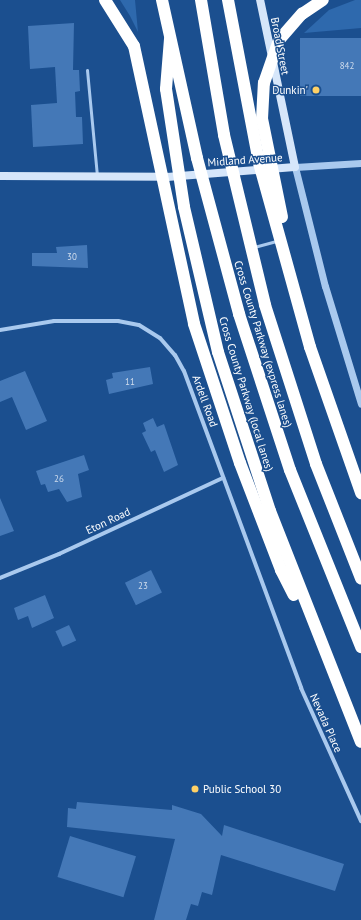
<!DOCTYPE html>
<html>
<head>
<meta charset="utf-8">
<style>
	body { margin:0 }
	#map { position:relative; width:361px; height:920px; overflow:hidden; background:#1b4f8f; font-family:"PT Sans",sans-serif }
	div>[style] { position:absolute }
	.green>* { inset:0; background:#2e69ad }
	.building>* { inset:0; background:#4478b7; transform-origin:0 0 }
	.service>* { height:3px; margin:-1.5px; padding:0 1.5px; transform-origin:1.5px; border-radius:1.5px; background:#a9c9ee }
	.minor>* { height:4px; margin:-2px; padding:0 2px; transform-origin:2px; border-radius:2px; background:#a9c9ee }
	.tertiary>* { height:7px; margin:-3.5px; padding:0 3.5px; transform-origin:3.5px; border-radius:3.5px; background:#a9c9ee }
	.secondary>* { height:8px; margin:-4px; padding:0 4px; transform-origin:4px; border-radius:4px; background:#d6e6fa }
	.motorway>* { height:12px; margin:-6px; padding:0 6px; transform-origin:6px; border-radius:6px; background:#fff }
	.dots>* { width:11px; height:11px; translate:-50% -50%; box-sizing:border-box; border:2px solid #1b4f8f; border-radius:50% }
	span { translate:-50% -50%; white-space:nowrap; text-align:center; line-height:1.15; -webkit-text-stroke:3px #1b4f8f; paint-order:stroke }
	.number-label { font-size:9px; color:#d0dded }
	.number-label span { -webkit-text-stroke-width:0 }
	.street-label { font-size:11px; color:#fff }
	.poi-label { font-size:11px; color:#fff }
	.right { translate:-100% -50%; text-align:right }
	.left { translate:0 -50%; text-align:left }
</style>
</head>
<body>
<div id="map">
	<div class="green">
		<div style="clip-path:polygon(120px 0,135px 0,138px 32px,130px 16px)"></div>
		<div style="clip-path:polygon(355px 0,361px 0,361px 28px,304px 33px,329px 10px)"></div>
	</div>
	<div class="building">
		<div style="clip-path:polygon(74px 23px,73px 70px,79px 70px,80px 91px,75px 92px,76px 117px,82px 117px,83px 144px,33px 147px,31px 105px,57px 103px,55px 67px,30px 69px,28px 26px)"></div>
		<div style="left:361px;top:38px;width:58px;height:61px;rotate:90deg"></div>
		<div style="clip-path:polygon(87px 245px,88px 268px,32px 266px,32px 253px,57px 253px,56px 247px)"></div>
		<div style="clip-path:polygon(150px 367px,153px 384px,109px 394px,106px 380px,113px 378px,112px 373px)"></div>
		<div style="clip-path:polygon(25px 371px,47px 421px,26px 430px,12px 397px,0 402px,0 381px)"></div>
		<div style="clip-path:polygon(153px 418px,157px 427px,164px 424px,178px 465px,164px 472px,155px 450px,151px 452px,142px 433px,146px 431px,143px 423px)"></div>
		<div style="clip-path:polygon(84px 455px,89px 470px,78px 474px,82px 497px,67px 502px,59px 489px,48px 492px,45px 484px,41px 485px,36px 471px)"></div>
		<div style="clip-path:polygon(0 498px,14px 531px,0 536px)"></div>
		<div style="left:151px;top:570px;width:25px;height:29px;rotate:64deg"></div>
		<div style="clip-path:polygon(45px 595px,54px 618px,32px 628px,28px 616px,18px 620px,14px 608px)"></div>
		<div style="left:69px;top:625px;width:17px;height:15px;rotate:65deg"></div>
		<div style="clip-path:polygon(77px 802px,172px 810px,172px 805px,201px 814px,222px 836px,224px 825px,344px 864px,335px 891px,221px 855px,212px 895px,202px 892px,198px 906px,191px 904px,186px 920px,154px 920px,175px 839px,67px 827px,68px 808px,76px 809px)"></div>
		<div style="left:70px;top:836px;width:69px;height:43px;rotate:17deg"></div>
	</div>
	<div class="service">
		<div style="left:87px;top:70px;width:106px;rotate:84.6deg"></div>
		<div style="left:254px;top:247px;width:24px;rotate:-15deg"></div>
	</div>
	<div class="minor">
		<div style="left:0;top:330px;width:55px;rotate:-9.5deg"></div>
		<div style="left:54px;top:321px;width:64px"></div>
		<div style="left:118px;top:321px;width:21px;rotate:11deg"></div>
		<div style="left:139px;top:325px;width:25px;rotate:32deg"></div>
		<div style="left:160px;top:338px;width:23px;rotate:49deg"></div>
		<div style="left:175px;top:355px;width:18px;rotate:61deg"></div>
		<div style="left:184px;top:371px;width:338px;rotate:69.7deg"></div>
		<div style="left:301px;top:688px;width:146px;rotate:65.7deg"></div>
		<div style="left:0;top:578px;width:64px;rotate:-22.1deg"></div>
		<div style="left:59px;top:554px;width:181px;rotate:-24.9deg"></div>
	</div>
	<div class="tertiary">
		<div style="left:361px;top:163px;width:66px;rotate:176.5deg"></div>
		<div style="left:295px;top:167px;width:123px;rotate:75.9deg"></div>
		<div style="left:325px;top:286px;width:123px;rotate:73deg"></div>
	</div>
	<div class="secondary">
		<div style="left:0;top:176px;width:167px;rotate:0.3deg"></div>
		<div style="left:167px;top:177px;width:128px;rotate:-4.5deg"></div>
		<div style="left:295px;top:167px;width:171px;rotate:-101.8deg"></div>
	</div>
	<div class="motorway">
		<div style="left:105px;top:0;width:54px;rotate:57.8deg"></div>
		<div style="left:134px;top:46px;width:284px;rotate:77.8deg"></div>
		<div style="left:194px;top:324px;width:146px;rotate:71.7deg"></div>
		<div style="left:240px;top:463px;width:115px;rotate:69deg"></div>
		<div style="left:281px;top:570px;width:28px;rotate:63deg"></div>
		<div style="left:162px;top:0;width:162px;rotate:77.5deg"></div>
		<div style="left:197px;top:158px;width:162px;rotate:74.9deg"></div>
		<div style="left:239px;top:314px;width:164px;rotate:71.9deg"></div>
		<div style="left:290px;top:470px;width:191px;rotate:68.1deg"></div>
		<div style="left:201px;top:0;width:137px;rotate:80.3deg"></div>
		<div style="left:224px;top:135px;width:175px;rotate:76.4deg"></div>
		<div style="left:265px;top:305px;width:167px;rotate:72.2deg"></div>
		<div style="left:316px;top:464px;width:123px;rotate:68.5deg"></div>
		<div style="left:228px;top:0;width:166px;rotate:79.2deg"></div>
		<div style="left:259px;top:163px;width:191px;rotate:74.5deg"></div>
		<div style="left:310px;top:347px;width:155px;rotate:70.7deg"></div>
		<div style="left:170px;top:39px;width:50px;rotate:94.6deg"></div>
		<div style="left:166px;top:89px;width:119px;rotate:81.3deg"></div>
		<div style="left:184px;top:207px;width:149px;rotate:76.8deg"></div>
		<div style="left:218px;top:352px;width:167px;rotate:71.9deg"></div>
		<div style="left:270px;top:511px;width:248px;rotate:68.5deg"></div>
		<div style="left:282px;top:217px;width:100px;rotate:-101.5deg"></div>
		<div style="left:262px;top:119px;width:36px;rotate:-87deg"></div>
		<div style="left:264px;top:83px;width:46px;rotate:-70.8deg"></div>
		<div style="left:279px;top:40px;width:35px;rotate:-49deg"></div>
		<div style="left:302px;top:14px;width:25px;rotate:-34deg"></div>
	</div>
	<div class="dots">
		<div style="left:316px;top:90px;background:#ffd166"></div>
		<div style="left:195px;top:789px;background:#ffd166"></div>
	</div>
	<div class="number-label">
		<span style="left:347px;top:66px">842</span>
		<span style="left:72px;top:257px">30</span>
		<span style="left:130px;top:382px">11</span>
		<span style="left:59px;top:479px">26</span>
		<span style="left:143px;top:586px">23</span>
	</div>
	<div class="street-label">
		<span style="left:280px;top:46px;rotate:79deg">Broad Street</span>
		<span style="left:245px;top:160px;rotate:-4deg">Midland Avenue</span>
		<span style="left:263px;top:344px;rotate:73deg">Cross County Parkway (express lanes)</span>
		<span style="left:246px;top:394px;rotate:73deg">Cross County Parkway (local lanes)</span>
		<span style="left:205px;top:401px;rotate:70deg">Ardell Road</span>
		<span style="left:108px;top:521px;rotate:-25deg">Eton Road</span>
		<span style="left:326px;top:723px;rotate:66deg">Nevada Place</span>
	</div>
	<div class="poi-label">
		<span class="right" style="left:308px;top:90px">Dunkin'</span>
		<span class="left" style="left:203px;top:789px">Public School 30</span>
	</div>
</div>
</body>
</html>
